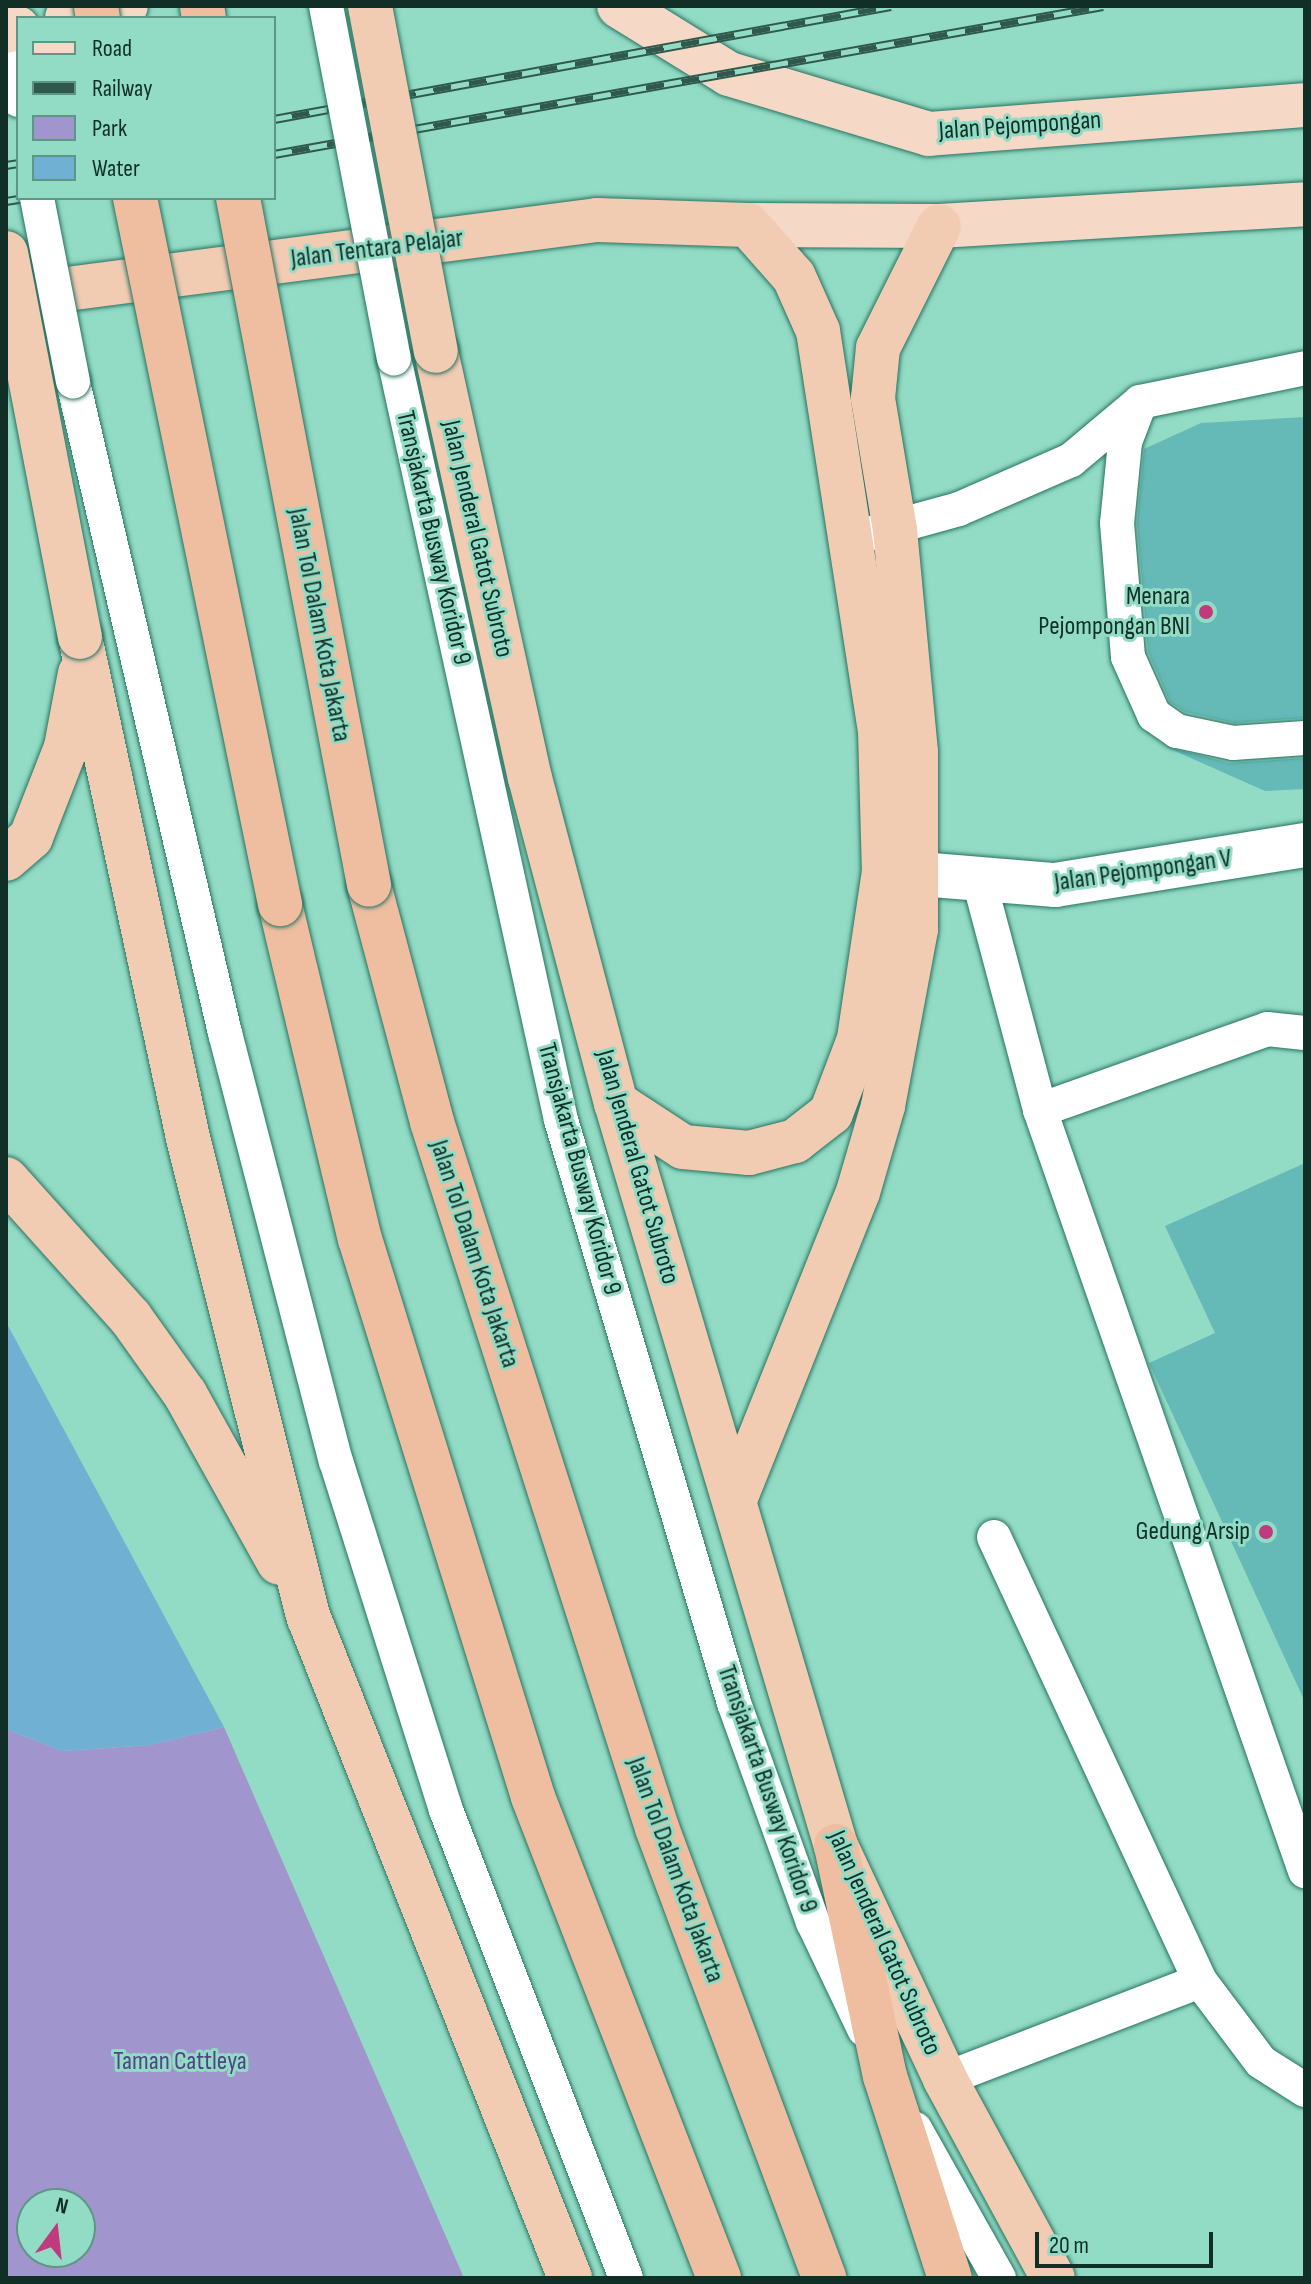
<!DOCTYPE html>
<html>
<head>
<meta charset="utf-8">
<style>
	body { margin:0 }
	#map { position:relative; width:1311px; height:2284px; overflow:hidden; background:#92dbc5; font-family:"Sofia Sans Condensed",sans-serif }
	div>[style] { position:absolute }
	.green>* { inset:0; background:#a095cc }
	.water>* { inset:0; background:#70b0d2 }
	.building>* { inset:0; background:#65bab8 }
	.roads { filter:drop-shadow(0 0 2px #287361) drop-shadow(0 0 2px #287361) }
	.service>* { height:34px; margin:-17px; padding:0 17px; transform-origin:17px; border-radius:17px; background:#fff }
	.minor>* { height:44px; margin:-22px; padding:0 22px; transform-origin:22px; border-radius:22px; background:#fff }
	.primary>* { height:44px; margin:-22px; padding:0 22px; transform-origin:22px; border-radius:22px; background:#f5d8c6 }
	.trunk>* { height:44px; margin:-22px; padding:0 22px; transform-origin:22px; border-radius:22px; background:#f2cbb3 }
	.motorway>* { height:44px; margin:-22px; padding:0 22px; transform-origin:22px; border-radius:22px; background:#efbea0 }
	.rail>* { height:9px; margin-top:-4.5px; transform-origin:0; background:repeating-linear-gradient(90deg,#92dbc5 0 18px,#30594d 0 36px); box-sizing:border-box; border-block:2px solid #30594d }
	.bridges { filter:drop-shadow(0 0 2px #287361) drop-shadow(0 0 2px #287361) }
	.service-bridge>* { height:34px; margin:-17px; padding:0 17px; transform-origin:17px; border-radius:17px; background:#fff }
	.trunk-bridge>* { height:44px; margin:-22px; padding:0 22px; transform-origin:22px; border-radius:22px; background:#f2cbb3 }
	.motorway-bridge>* { height:44px; margin:-22px; padding:0 22px; transform-origin:22px; border-radius:22px; background:#efbea0 }
	.dots>* { width:22px; height:22px; translate:-50% -50%; box-sizing:border-box; border:4px solid #92dbc5; border-radius:50% }
	span { translate:-50% -50%; white-space:nowrap; text-align:center; line-height:1.15; -webkit-text-stroke:6px #92dbc5; paint-order:stroke }
	.street-label { font-size:26px; color:#112f27 }
	.poi-label { font-size:26px; color:#112f27 }
	.right { translate:-100% -50%; text-align:right }
	.park-label { font-size:26px; color:#544288 }
	.frame { position:absolute; inset:0; border:8px solid #112f27; pointer-events:none }
	.legend { position:absolute; left:16px; top:16px; width:260px; height:184px; box-sizing:border-box; background:#92dbc5; border:2px solid #5e9686; margin:0; padding:10px 14px; list-style:none; font-size:24px; color:#112f27 }
	.legend li { display:flex; align-items:center; gap:16px; height:40px }
	.legend b { width:40px; border:2px solid #5e9686 }
	.north { position:absolute; left:16px; top:2188px; width:80px; height:80px; box-sizing:border-box; background:#92dbc5; border:2px solid #5e9686; border-radius:50%; rotate:15deg; font-size:22px; font-weight:700; line-height:32px; text-align:center; color:#112f27 }
	.north::after { content:''; display:block; margin:auto; width:28px; height:36px; background:#c03a7d; clip-path:polygon(50% 0,100% 100%,50% 72%,0 100%) }
	.scale { position:absolute; left:1035px; top:2232px; width:178px; height:36px; box-sizing:border-box; border:4px solid #112f27; border-top:0; padding-left:10px; font-size:24px; line-height:28px; white-space:nowrap; color:#112f27; -webkit-text-stroke:6px #92dbc5; paint-order:stroke }
</style>
</head>
<body>
<div id="map">
	<div class="green">
		<div style="clip-path:polygon(evenodd,224px 1727px,464px 2278px,6px 2278px,6px 1729px,62px 1751px,150px 1745px,224px 1727px,32px 2204px,80px 2204px,80px 2252px,32px 2252px,32px 2204px)"></div>
	</div>
	<div class="water">
		<div style="clip-path:polygon(6px 1322px,224px 1727px,150px 1745px,62px 1751px,6px 1729px)"></div>
	</div>
	<div class="building">
		<div style="clip-path:polygon(1305px 417px,1305px 718px,1234px 723px,1185px 712px,1170px 702px,1148px 652px,1137px 523px,1144px 449px,1201px 423px)"></div>
		<div style="clip-path:polygon(1166px 747px,1229px 763px,1305px 758px,1305px 789px,1265px 791px)"></div>
		<div style="clip-path:polygon(1305px 1163px,1305px 1702px,1149px 1363px,1215px 1333px,1165px 1226px)"></div>
	</div>
	<div class="roads">
		<div class="service">
			<div style="left:6px;top:39px;width:62px;rotate:78.9deg"></div>
			<div style="left:394px;top:358px;width:780px;rotate:77.64deg"></div>
			<div style="left:561px;top:1120px;width:608px;rotate:73.47deg"></div>
			<div style="left:734px;top:1703px;width:233px;rotate:70.2deg"></div>
			<div style="left:813px;top:1922px;width:119px;rotate:64.5deg"></div>
			<div style="left:73px;top:382px;width:669px;rotate:76.86deg"></div>
			<div style="left:225px;top:1033px;width:442px;rotate:75.5deg"></div>
			<div style="left:336px;top:1461px;width:366px;rotate:72.5deg"></div>
			<div style="left:446px;top:1810px;width:501px;rotate:68.96deg"></div>
			<div style="left:1140px;top:403px;width:42px;rotate:111deg"></div>
			<div style="left:1125px;top:442px;width:81px;rotate:95.6deg"></div>
			<div style="left:1117px;top:523px;width:134px;rotate:85.3deg"></div>
			<div style="left:1128px;top:657px;width:64px;rotate:65.9deg"></div>
			<div style="left:1154px;top:715px;width:28px;rotate:35deg"></div>
			<div style="left:1177px;top:731px;width:57px;rotate:12.1deg"></div>
			<div style="left:1233px;top:743px;width:72px;rotate:-4deg"></div>
			<div style="left:872px;top:533px;width:90px;rotate:-15.4deg"></div>
			<div style="left:959px;top:509px;width:122px;rotate:-23.6deg"></div>
			<div style="left:1071px;top:460px;width:90px;rotate:-40deg"></div>
			<div style="left:1140px;top:402px;width:168px;rotate:-11.6deg"></div>
			<div style="left:980px;top:884px;width:234px;rotate:75.1deg"></div>
			<div style="left:1040px;top:1110px;width:806px;rotate:70.8deg"></div>
			<div style="left:1040px;top:1110px;width:241px;rotate:-19.6deg"></div>
			<div style="left:1267px;top:1029px;width:38px;rotate:6deg"></div>
			<div style="left:994px;top:1537px;width:489px;rotate:65.1deg"></div>
			<div style="left:945px;top:2079px;width:273px;rotate:-21deg"></div>
			<div style="left:1200px;top:1981px;width:101px;rotate:53deg"></div>
			<div style="left:1261px;top:2062px;width:52px;rotate:32.5deg"></div>
			<div style="left:915px;top:2129px;width:171px;rotate:60.6deg"></div>
		</div>
		<div class="minor">
			<div style="left:884px;top:871px;width:172px;rotate:4.7deg"></div>
			<div style="left:1055px;top:885px;width:253px;rotate:-9.1deg"></div>
		</div>
		<div class="primary">
			<div style="left:619px;top:6px;width:129px;rotate:31.7deg"></div>
			<div style="left:729px;top:74px;width:209px;rotate:16.7deg"></div>
			<div style="left:929px;top:134px;width:377px;rotate:-4.4deg"></div>
			<div style="left:67px;top:18px;width:60px;rotate:-11.5deg"></div>
			<div style="left:6px;top:31px;width:12px;rotate:-14deg"></div>
			<div style="left:748px;top:225px;width:191px;rotate:0.3deg"></div>
			<div style="left:939px;top:226px;width:367px;rotate:-3.4deg"></div>
		</div>
		<div class="trunk">
			<div style="left:13px;top:296px;width:589px;rotate:-7.41deg"></div>
			<div style="left:597px;top:220px;width:151px;rotate:1.9deg"></div>
			<div style="left:748px;top:225px;width:69px;rotate:48.5deg"></div>
			<div style="left:794px;top:277px;width:59px;rotate:66deg"></div>
			<div style="left:818px;top:331px;width:405px;rotate:81.2deg"></div>
			<div style="left:880px;top:731px;width:140px;rotate:88.4deg"></div>
			<div style="left:884px;top:871px;width:170px;rotate:98.5deg"></div>
			<div style="left:859px;top:1039px;width:79px;rotate:110.7deg"></div>
			<div style="left:831px;top:1113px;width:46px;rotate:142.1deg"></div>
			<div style="left:795px;top:1141px;width:48px;rotate:165.4deg"></div>
			<div style="left:749px;top:1153px;width:66px;rotate:-174.8deg"></div>
			<div style="left:683px;top:1147px;width:80px;rotate:-146.7deg"></div>
			<div style="left:436px;top:351px;width:437px;rotate:77.6deg"></div>
			<div style="left:530px;top:778px;width:336px;rotate:75.2deg"></div>
			<div style="left:616px;top:1103px;width:775px;rotate:73.51deg"></div>
			<div style="left:836px;top:1846px;width:257px;rotate:64.9deg"></div>
			<div style="left:945px;top:2079px;width:226px;rotate:61.5deg"></div>
			<div style="left:80px;top:637px;width:513px;rotate:77.83deg"></div>
			<div style="left:188px;top:1138px;width:495px;rotate:75.9deg"></div>
			<div style="left:309px;top:1618px;width:710px;rotate:68.42deg"></div>
			<div style="left:6px;top:859px;width:33px;rotate:-41deg"></div>
			<div style="left:31px;top:837px;width:97px;rotate:-68.7deg"></div>
			<div style="left:66px;top:747px;width:75px;rotate:-79.3deg"></div>
			<div style="left:6px;top:1179px;width:186px;rotate:48.1deg"></div>
			<div style="left:130px;top:1317px;width:95px;rotate:54.5deg"></div>
			<div style="left:185px;top:1394px;width:193px;rotate:60.9deg"></div>
			<div style="left:736px;top:1497px;width:328px;rotate:-68.2deg"></div>
			<div style="left:858px;top:1192px;width:90px;rotate:-73.8deg"></div>
			<div style="left:883px;top:1106px;width:180px;rotate:-79.4deg"></div>
			<div style="left:916px;top:929px;width:177px;rotate:-90deg"></div>
			<div style="left:916px;top:752px;width:223px;rotate:-95.4deg"></div>
			<div style="left:895px;top:530px;width:134px;rotate:-99.5deg"></div>
			<div style="left:873px;top:398px;width:50px;rotate:-84.3deg"></div>
			<div style="left:878px;top:348px;width:136px;rotate:-63.4deg"></div>
		</div>
		<div class="motorway">
			<div style="left:202px;top:6px;width:12px;rotate:81deg"></div>
			<div style="left:369px;top:885px;width:245px;rotate:75.1deg"></div>
			<div style="left:432px;top:1122px;width:741px;rotate:72.32deg"></div>
			<div style="left:657px;top:1828px;width:480px;rotate:69.6deg"></div>
			<div style="left:280px;top:904px;width:344px;rotate:76.6deg"></div>
			<div style="left:360px;top:1239px;width:584px;rotate:72.77deg"></div>
			<div style="left:533px;top:1797px;width:516px;rotate:68.86deg"></div>
			<div style="left:836px;top:1846px;width:235px;rotate:78deg"></div>
			<div style="left:885px;top:2076px;width:212px;rotate:72.2deg"></div>
		</div>
	</div>
	<div class="rail">
		<div style="left:274px;top:119px;width:627px;rotate:-10.38deg"></div>
		<div style="left:274px;top:154px;width:842px;rotate:-10.12deg"></div>
		<div style="left:6px;top:165px;width:12px;rotate:-9deg"></div>
		<div style="left:6px;top:201px;width:18px;rotate:-9deg"></div>
	</div>
	<div class="bridges">
		<div class="service-bridge">
			<div style="left:326px;top:6px;width:359px;rotate:79.1deg"></div>
			<div style="left:37px;top:198px;width:187px;rotate:78.9deg"></div>
		</div>
		<div class="trunk-bridge">
			<div style="left:370px;top:6px;width:351px;rotate:79.2deg"></div>
			<div style="left:6px;top:253px;width:391px;rotate:79.1deg"></div>
		</div>
		<div class="motorway-bridge">
			<div style="left:96px;top:6px;width:12px;rotate:81deg"></div>
			<div style="left:135px;top:198px;width:721px;rotate:78.39deg"></div>
			<div style="left:238px;top:198px;width:699px;rotate:79.2deg"></div>
		</div>
	</div>
	<div class="dots">
		<div style="left:1206px;top:612px;background:#c03a7d"></div>
		<div style="left:1266px;top:1532px;background:#c03a7d"></div>
	</div>
	<div class="street-label">
		<span style="left:1020px;top:126px;rotate:-4deg">Jalan Pejompongan</span>
		<span style="left:377px;top:249px;rotate:-7deg">Jalan Tentara Pelajar</span>
		<span style="left:433px;top:538px;rotate:77deg">Transjakarta Busway Koridor 9</span>
		<span style="left:477px;top:539px;rotate:77deg">Jalan Jenderal Gatot Subroto</span>
		<span style="left:319px;top:625px;rotate:79deg">Jalan Tol Dalam Kota Jakarta</span>
		<span style="left:1143px;top:871px;rotate:-8deg">Jalan Pejompongan V</span>
		<span style="left:637px;top:1167px;rotate:74deg">Jalan Jenderal Gatot Subroto</span>
		<span style="left:579px;top:1169px;rotate:75deg">Transjakarta Busway Koridor 9</span>
		<span style="left:474px;top:1254px;rotate:72deg">Jalan Tol Dalam Kota Jakarta</span>
		<span style="left:767px;top:1789px;rotate:71deg">Transjakarta Busway Koridor 9</span>
		<span style="left:675px;top:1870px;rotate:70deg">Jalan Tol Dalam Kota Jakarta</span>
		<span style="left:884px;top:1943px;rotate:66deg">Jalan Jenderal Gatot Subroto</span>
	</div>
	<div class="poi-label">
		<span class="right" style="left:1190px;top:612px">Menara<br>Pejompongan BNI</span>
		<span class="right" style="left:1250px;top:1532px">Gedung Arsip</span>
	</div>
	<div class="park-label">
		<span style="left:180px;top:2062px">Taman Cattleya</span>
	</div>
	<div class="frame"></div>
	<ul class="legend">
	<li><b style="height:10px;background:#f5d8c6"></b>Road</li>
	<li><b style="height:10px;background:#30594d"></b>Railway</li>
	<li><b style="height:22px;background:#a095cc"></b>Park</li>
	<li><b style="height:22px;background:#70b0d2"></b>Water</li>
	</ul>
	<div class="north">N</div>
	<div class="scale">20 m</div>
</div>
</body>
</html>
